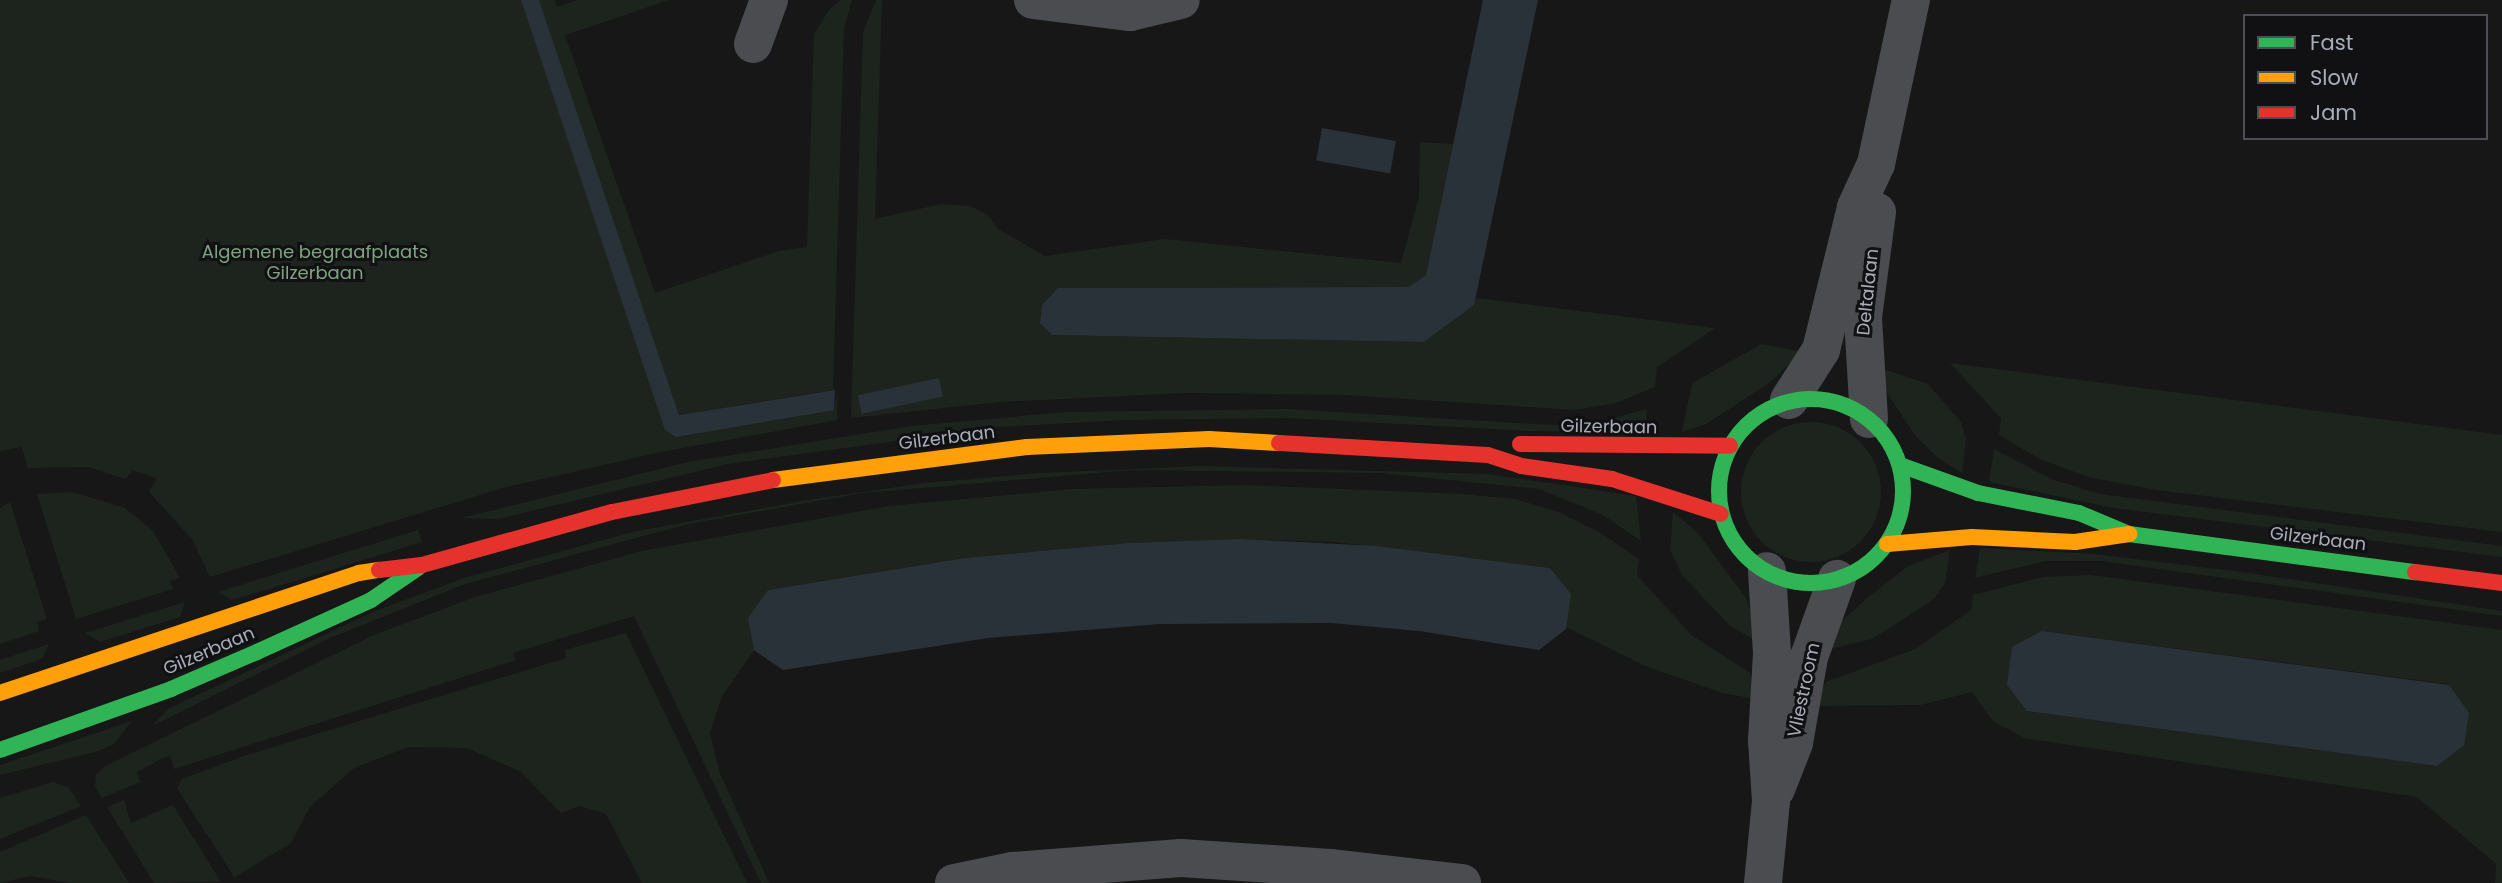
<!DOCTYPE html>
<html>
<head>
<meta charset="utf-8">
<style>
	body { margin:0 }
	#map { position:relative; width:2502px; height:883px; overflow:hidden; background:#171717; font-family:Poppins,sans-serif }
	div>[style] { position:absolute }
	.green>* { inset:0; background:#1d241e }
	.round { border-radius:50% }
	.water>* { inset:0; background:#2a3239; transform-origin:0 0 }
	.street>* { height:38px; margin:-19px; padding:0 19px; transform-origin:19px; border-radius:19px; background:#4b4c50 }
	.fast>* { height:16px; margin:-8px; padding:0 8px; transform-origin:8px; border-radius:8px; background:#30b455 }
	.fast>.ring { margin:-8px; padding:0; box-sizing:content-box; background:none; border:16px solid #30b455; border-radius:50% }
	.slow>* { height:16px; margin:-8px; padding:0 8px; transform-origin:8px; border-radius:8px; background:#ff9f0a }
	.jam>* { height:16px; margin:-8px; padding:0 8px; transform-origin:8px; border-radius:8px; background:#e5322d }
	span { translate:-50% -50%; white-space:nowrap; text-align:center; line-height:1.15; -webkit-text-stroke:6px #111113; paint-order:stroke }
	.park-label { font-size:18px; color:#7fa381 }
	.street-label { font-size:18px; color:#a8adb8 }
	.legend { position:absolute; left:2243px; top:14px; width:245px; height:126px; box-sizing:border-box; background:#111113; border:2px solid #4d4f55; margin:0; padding:9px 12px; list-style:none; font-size:21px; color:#a8adb8 }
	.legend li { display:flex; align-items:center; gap:14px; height:35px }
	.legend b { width:35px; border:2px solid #4d4f55 }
</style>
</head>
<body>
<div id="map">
	<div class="green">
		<div style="clip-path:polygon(0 0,530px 0,676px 436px,834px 409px,838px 390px,837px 420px,661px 452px,503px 488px,210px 577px,192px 539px,149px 492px,157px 478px,132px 470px,126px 479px,88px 467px,28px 468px,22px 447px,0 451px)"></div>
		<div style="clip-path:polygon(539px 0,554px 0,557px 7px,577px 0,669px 0,565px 35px,655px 293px,779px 251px,807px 247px,814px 34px,829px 10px,840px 0,852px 0,844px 28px,833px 390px,679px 415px)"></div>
		<div style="clip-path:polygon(876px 0,882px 0,875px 219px,941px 204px,970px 206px,988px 215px,998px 229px,1045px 256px,1165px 239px,1401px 263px,1419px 197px,1420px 142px,1453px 144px,1426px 275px,1409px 287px,1059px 288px,1042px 305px,1040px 323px,1052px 335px,1424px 342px,1474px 305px,1476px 298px,1715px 328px,1657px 367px,1655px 387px,1616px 403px,1575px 410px,1345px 395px,1185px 393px,1000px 402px,851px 418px,863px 32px)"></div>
		<div style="clip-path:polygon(1762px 344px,1802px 352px,1769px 383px,1706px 424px,1682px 432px,1692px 383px)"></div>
		<div style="clip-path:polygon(1950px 363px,2502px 435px,2502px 532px,2156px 490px,2088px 477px,2040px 459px,1999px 435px,2001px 418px)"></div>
		<div style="clip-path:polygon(1880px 368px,1928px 384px,1961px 422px,1966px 439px,1962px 473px,1938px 458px,1915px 435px,1887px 393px)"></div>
		<div style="clip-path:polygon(1287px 409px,1553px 425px,1595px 423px,1647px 409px,1645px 431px,1530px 431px,1288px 418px,1123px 420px,999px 427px,728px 464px,498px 519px,462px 518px,688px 462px,911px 426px,1067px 412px)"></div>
		<div class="round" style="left:1741px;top:422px;width:140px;height:140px"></div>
		<div style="clip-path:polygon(1994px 449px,2051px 479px,2100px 494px,2502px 546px,2502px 557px,2114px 508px,1989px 482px)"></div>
		<div style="clip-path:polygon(1200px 466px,1488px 474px,1636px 496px,1641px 541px,1603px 515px,1539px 489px,1381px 473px,1132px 470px,863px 493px,688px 524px,465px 584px,330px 638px,152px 726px,168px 709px,375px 611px,464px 578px,632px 532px,814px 499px,925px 483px,1040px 473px)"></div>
		<div style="clip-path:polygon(1243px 485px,1464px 494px,1515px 499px,1559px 512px,1601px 533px,1639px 559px,1637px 575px,1691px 635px,1750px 673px,1755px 699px,1723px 693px,1645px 666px,1566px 627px,1569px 598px,1550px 568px,1335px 542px,1241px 539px,1129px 543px,965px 558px,768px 590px,750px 622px,755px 649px,722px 696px,710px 733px,719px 771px,769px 883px,761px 883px,634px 616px,513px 653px,516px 660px,174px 769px,170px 756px,165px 757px,137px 772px,140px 782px,102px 798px,95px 786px,96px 775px,105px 766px,374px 635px,475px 597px,642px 551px,889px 506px,1072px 489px)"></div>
		<div style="clip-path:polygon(73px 492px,125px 508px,153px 531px,180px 578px,170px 581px,173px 589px,76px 619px,37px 494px)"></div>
		<div style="clip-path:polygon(10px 502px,47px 619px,37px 622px,39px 631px,0 644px,0 508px)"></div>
		<div style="clip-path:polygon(1673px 512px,1697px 532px,1746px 598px,1762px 644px,1730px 626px,1682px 575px,1670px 550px)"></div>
		<div style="clip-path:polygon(418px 530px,422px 542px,256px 593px,231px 600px,218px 592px)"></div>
		<div style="clip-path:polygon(1980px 548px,2094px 554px,2242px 572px,2502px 611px,2502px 616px,2101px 561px,2045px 561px,1975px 578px)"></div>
		<div style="clip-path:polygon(1950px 550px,1945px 583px,1934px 599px,1872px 639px,1825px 650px,1842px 621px,1867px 598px,1908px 566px)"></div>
		<div style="clip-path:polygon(evenodd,2091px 575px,2502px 630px,2502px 883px,2495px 883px,2496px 864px,2417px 797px,2024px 738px,1993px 721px,1972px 692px,1920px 705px,1814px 706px,1826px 682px,1915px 649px,1971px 610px,1973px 595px,2043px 577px,2091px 575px,2042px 631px,2449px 684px,2437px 766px,2027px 711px,2009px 680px,2013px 654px,2042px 631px)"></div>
		<div style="clip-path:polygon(185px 602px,180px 617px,100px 642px,85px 633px)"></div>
		<div style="clip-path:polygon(626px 633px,747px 883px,642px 883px,606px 814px,579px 806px,561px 813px,521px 772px,467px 748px,408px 747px,354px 768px,310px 807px,291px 843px,235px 877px,238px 883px,177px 788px,182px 779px,244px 756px,566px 658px,565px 650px)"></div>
		<div style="clip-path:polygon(49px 644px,42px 659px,0 673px,0 660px)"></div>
		<div style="clip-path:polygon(132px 721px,115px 743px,99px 751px,0 775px,0 765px)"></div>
		<div style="clip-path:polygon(53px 782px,68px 787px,81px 806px,0 839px,0 798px)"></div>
		<div style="clip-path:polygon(124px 800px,131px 823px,173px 805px,221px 882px,154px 883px,107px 807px)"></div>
		<div style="clip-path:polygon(86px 815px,129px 883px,70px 883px,30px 876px,0 883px,0 852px)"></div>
	</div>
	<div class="water">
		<div style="clip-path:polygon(521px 0,539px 0,679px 415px,835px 390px,834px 410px,676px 437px,665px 430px)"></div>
		<div style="clip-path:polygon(1483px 0,1538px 0,1474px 305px,1424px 342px,1052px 335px,1040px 323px,1042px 305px,1058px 288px,1409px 287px,1426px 275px)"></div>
		<div style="left:1322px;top:128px;width:75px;height:33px;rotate:10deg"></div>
		<div style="left:939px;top:378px;width:19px;height:83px;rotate:78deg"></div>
		<div style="clip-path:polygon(1241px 539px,1376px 546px,1550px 568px,1571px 594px,1566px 629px,1539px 650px,1419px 631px,1331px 623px,1160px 624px,988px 638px,783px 670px,754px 650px,748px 618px,768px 590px,965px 558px,1129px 543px)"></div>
		<div style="clip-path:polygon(2042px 631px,2449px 685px,2469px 713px,2464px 745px,2437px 766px,2027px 711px,2007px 685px,2012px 647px)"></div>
	</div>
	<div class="street">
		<div style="left:1033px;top:0;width:98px;rotate:7.1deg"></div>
		<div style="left:1130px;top:12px;width:52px;rotate:-13.2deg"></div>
		<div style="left:753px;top:44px;width:47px;rotate:-70deg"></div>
		<div style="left:1789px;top:400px;width:59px;rotate:-57.4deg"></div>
		<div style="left:1821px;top:350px;width:147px;rotate:-76.2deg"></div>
		<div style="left:1856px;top:207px;width:47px;rotate:-65.1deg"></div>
		<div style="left:1876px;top:164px;width:168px;rotate:-78deg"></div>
		<div style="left:1869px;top:419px;width:102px;rotate:-93.4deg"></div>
		<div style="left:1863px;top:317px;width:106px;rotate:-82.4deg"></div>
		<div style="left:1776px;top:789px;width:49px;rotate:-68.6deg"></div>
		<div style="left:1794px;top:743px;width:87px;rotate:-80.1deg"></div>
		<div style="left:1809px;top:657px;width:83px;rotate:-70.3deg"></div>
		<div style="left:954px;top:883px;width:59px;rotate:-11.7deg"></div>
		<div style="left:1012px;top:871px;width:169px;rotate:-4.4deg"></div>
		<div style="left:1181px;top:858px;width:149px;rotate:3.8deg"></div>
		<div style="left:1330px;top:868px;width:133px;rotate:6.5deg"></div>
		<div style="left:1763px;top:883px;width:82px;rotate:-84.4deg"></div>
		<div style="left:1771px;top:801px;width:61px;rotate:-93.8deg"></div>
		<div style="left:1767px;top:740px;width:87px;rotate:-86.7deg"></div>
		<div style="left:1772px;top:653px;width:82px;rotate:-93.5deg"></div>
	</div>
	<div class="fast">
		<div class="ring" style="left:1719px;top:399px;width:168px;height:168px"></div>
		<div style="left:1900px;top:465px;width:83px;rotate:19.7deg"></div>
		<div style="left:1978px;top:493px;width:103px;rotate:11.2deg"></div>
		<div style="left:2079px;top:513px;width:54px;rotate:22.8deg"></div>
		<div style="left:2129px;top:534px;width:289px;rotate:7.6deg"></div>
		<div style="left:0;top:750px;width:182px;rotate:-19.6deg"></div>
		<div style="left:171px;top:689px;width:94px;rotate:-23.3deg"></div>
		<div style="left:257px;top:652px;width:125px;rotate:-24.5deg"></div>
		<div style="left:371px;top:600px;width:57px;rotate:-34.2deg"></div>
	</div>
	<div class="slow">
		<div style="left:773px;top:480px;width:256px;rotate:-7.4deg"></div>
		<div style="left:1027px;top:447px;width:182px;rotate:-2.5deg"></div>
		<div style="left:1209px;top:439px;width:70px;rotate:3.3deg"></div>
		<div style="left:1887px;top:544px;width:85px;rotate:-4.7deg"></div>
		<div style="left:1972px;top:537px;width:103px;rotate:2.8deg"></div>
		<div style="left:2075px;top:542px;width:55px;rotate:-8.4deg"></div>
		<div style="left:0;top:693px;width:379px;rotate:-18.5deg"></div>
		<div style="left:359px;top:573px;width:20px;rotate:-9deg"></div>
	</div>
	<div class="jam">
		<div style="left:1279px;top:443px;width:209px;rotate:3.3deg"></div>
		<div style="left:1488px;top:455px;width:35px;rotate:18deg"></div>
		<div style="left:1521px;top:466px;width:92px;rotate:8.1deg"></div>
		<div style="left:1612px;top:479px;width:114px;rotate:17.8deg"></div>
		<div style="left:1520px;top:444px;width:210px;rotate:0.5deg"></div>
		<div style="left:379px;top:570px;width:43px;rotate:-6.6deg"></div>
		<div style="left:422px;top:565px;width:197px;rotate:-15.6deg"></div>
		<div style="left:612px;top:512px;width:164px;rotate:-11.2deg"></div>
		<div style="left:2415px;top:572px;width:88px;rotate:7.2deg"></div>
	</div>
	<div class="park-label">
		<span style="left:315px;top:263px">Algemene begraafplaats<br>Gilzerbaan</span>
	</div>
	<div class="street-label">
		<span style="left:1868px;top:292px;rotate:-84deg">Deltalaan</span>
		<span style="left:1609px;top:427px;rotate:1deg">Gilzerbaan</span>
		<span style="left:947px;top:438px;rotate:-7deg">Gilzerbaan</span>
		<span style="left:2318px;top:539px;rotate:7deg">Gilzerbaan</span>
		<span style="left:209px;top:651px;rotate:-23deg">Gilzerbaan</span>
		<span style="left:1804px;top:690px;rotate:-78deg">Vliestroom</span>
	</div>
	<ul class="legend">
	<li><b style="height:9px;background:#30b455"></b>Fast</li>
	<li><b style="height:9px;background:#ff9f0a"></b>Slow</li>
	<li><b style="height:9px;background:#e5322d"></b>Jam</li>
	</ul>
</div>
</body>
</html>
